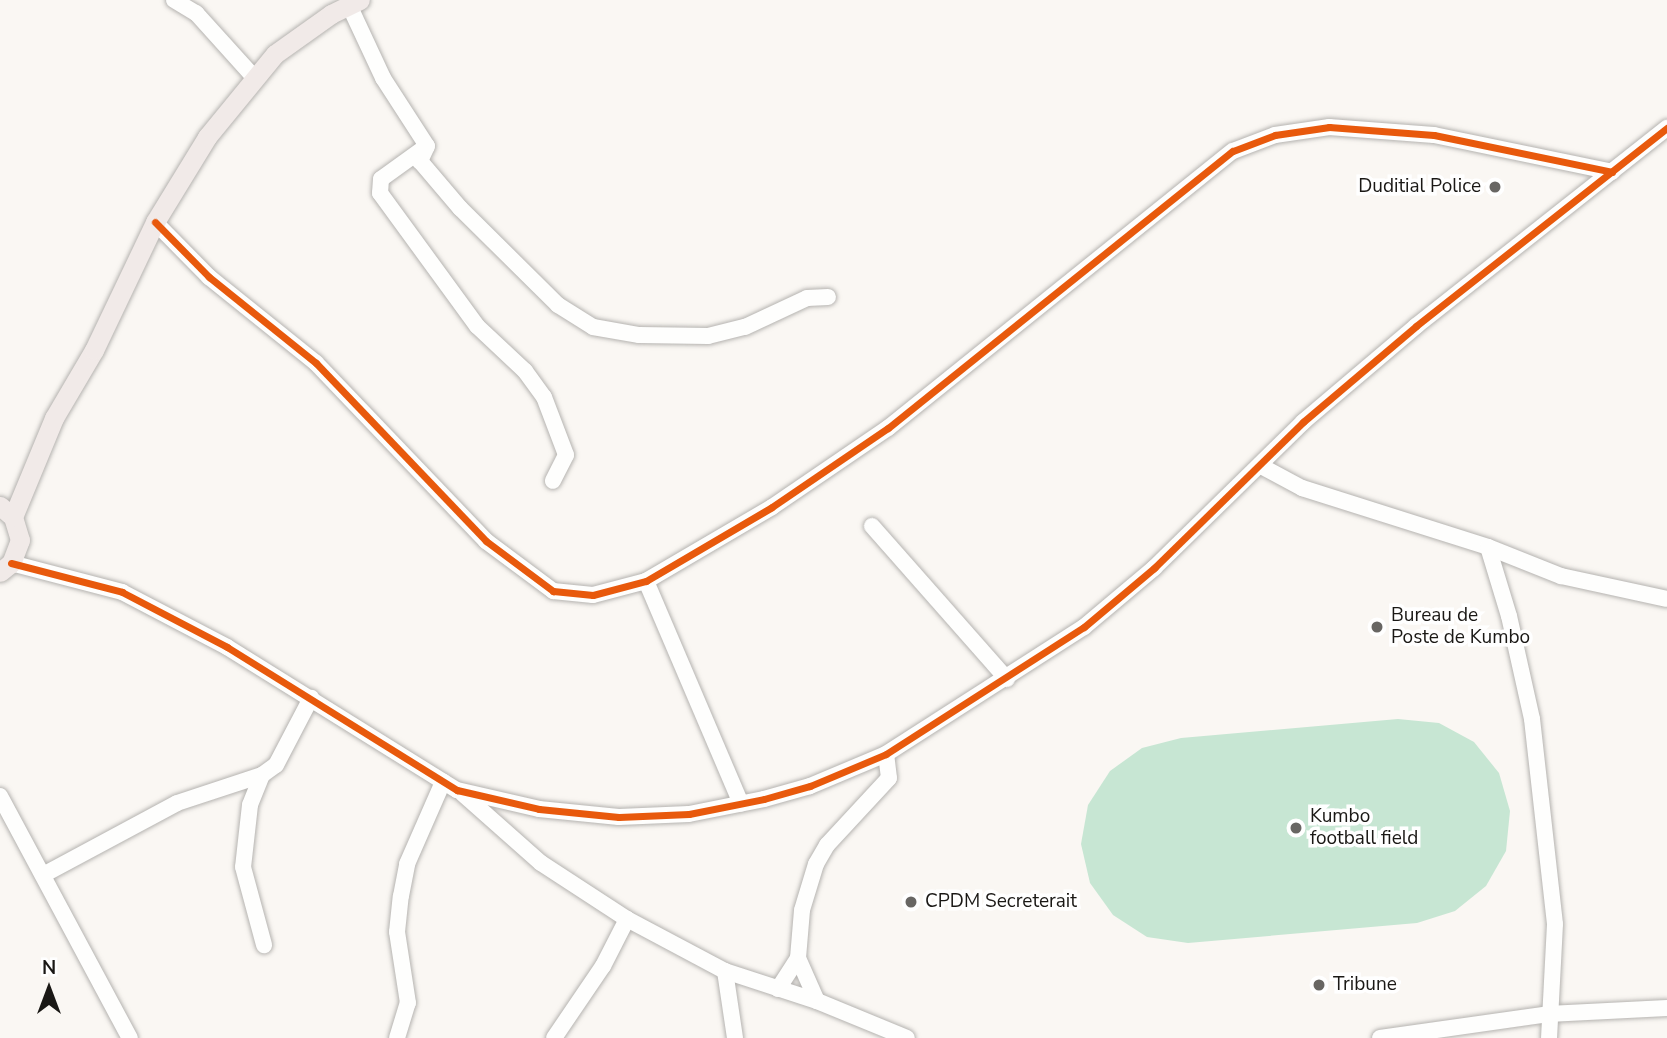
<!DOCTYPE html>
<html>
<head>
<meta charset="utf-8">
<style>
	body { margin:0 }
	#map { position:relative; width:1667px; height:1038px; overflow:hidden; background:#faf7f3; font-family:"Nunito Sans",sans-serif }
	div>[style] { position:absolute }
	.green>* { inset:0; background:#c7e6d3 }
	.roads { filter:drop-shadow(0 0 2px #b5b3b0) drop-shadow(0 0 2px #b5b3b0) }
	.minor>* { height:16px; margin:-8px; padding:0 8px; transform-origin:8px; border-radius:8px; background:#fefefd }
	.major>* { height:19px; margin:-9.5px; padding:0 9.5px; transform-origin:9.5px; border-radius:9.5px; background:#f1eae8 }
	.cycleway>* { height:7px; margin:-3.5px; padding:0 3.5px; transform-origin:3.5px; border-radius:3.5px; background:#e8590c }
	.dots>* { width:19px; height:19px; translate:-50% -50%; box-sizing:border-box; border:4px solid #fff; border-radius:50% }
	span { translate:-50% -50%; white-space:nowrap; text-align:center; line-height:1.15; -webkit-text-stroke:7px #fff; paint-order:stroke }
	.poi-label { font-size:19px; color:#1a1815 }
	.right { translate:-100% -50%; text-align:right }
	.left { translate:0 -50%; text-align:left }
	.north { position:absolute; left:14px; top:954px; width:70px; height:70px; -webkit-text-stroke:5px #fff; paint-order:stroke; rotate:0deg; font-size:19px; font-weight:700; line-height:28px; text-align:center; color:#1a1815 }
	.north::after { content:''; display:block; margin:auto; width:24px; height:32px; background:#1a1815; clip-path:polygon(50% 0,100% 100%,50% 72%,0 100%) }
</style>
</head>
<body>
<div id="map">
	<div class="green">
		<div style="clip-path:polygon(1398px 719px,1439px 723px,1474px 742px,1499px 773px,1510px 811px,1506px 851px,1486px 886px,1455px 911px,1417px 923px,1188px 943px,1147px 937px,1113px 915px,1090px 883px,1081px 844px,1088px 805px,1110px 771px,1142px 748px,1181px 738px)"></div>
	</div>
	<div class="roads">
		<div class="minor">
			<div style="left:174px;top:0;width:26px;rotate:31deg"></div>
			<div style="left:196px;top:13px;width:85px;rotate:47.9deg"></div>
			<div style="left:349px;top:5px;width:81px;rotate:65deg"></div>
			<div style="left:383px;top:78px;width:81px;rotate:57.1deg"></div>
			<div style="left:427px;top:146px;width:17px;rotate:115deg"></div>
			<div style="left:420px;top:161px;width:62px;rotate:49.6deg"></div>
			<div style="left:460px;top:208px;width:138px;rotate:44.7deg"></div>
			<div style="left:558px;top:305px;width:41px;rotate:32.2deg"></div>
			<div style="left:593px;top:327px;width:47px;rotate:9.9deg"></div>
			<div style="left:639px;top:335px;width:69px;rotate:0.8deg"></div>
			<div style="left:708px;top:336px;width:38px;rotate:-14deg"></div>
			<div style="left:745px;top:327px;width:68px;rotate:-25.1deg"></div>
			<div style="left:807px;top:298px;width:21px;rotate:-3deg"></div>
			<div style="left:424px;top:148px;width:53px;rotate:144.2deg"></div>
			<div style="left:381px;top:179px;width:14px;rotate:94deg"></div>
			<div style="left:380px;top:193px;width:165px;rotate:53.9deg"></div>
			<div style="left:477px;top:326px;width:66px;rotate:43.2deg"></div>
			<div style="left:525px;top:371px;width:32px;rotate:54deg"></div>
			<div style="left:544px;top:397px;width:62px;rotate:69.2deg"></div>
			<div style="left:566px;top:455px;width:29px;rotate:117deg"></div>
			<div style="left:155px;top:222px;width:77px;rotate:45.5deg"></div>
			<div style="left:209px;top:277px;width:137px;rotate:38.8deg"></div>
			<div style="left:316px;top:363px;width:246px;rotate:46.3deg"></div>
			<div style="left:486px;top:541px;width:84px;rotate:36.7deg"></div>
			<div style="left:553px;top:591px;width:40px;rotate:5.7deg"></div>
			<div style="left:593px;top:595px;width:55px;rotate:-14.8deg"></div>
			<div style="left:646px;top:581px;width:146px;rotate:-30.4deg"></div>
			<div style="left:772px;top:507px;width:140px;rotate:-34.3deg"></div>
			<div style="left:888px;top:428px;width:442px;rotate:-38.8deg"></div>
			<div style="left:1233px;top:151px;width:45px;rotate:-20.9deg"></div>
			<div style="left:1275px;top:135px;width:55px;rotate:-8.4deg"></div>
			<div style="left:1329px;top:127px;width:105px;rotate:4.4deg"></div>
			<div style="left:1434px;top:135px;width:182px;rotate:11.7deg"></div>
			<div style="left:1261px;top:466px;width:47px;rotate:28.2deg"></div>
			<div style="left:1302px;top:488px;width:195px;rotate:17.6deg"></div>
			<div style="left:1488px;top:547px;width:79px;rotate:21.7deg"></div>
			<div style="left:1561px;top:576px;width:108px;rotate:12.2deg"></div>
			<div style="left:872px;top:526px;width:204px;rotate:48.6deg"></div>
			<div style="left:1488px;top:547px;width:72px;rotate:73.1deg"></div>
			<div style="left:1509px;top:616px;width:106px;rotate:77.4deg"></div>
			<div style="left:1532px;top:719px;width:206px;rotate:83.6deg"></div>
			<div style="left:1555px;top:924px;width:114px;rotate:93deg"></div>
			<div style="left:11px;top:563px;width:115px;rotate:14.6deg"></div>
			<div style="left:122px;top:592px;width:119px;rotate:27.6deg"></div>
			<div style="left:227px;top:647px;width:271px;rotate:31.9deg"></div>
			<div style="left:457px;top:790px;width:84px;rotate:13deg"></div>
			<div style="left:539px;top:809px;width:80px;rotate:5.7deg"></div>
			<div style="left:619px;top:817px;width:70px;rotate:-2.5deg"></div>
			<div style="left:689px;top:814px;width:76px;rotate:-11.3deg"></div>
			<div style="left:764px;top:799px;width:48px;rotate:-15.8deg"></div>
			<div style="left:810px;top:786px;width:82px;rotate:-22.8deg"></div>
			<div style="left:886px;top:754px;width:235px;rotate:-32.7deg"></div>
			<div style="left:1084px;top:627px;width:92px;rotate:-40.1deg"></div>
			<div style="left:1154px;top:568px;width:209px;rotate:-44.4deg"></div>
			<div style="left:1303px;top:422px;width:148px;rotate:-40.3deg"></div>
			<div style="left:1416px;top:326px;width:320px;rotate:-38.3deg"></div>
			<div style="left:646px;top:581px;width:242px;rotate:66.9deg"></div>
			<div style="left:262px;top:775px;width:32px;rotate:112deg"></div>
			<div style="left:250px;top:805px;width:62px;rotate:96.4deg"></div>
			<div style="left:243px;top:867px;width:81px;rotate:74.9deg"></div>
			<div style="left:463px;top:794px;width:104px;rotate:41.5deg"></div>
			<div style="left:541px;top:863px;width:103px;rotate:33.1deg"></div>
			<div style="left:627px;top:919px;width:111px;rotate:28deg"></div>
			<div style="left:725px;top:971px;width:97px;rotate:18.1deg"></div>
			<div style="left:817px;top:1001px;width:97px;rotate:22.3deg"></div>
			<div style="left:0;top:796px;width:275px;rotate:61.8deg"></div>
			<div style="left:43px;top:875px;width:152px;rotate:-28.2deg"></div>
			<div style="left:177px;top:803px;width:89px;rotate:-18.2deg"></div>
			<div style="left:262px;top:775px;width:17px;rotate:-36deg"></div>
			<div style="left:276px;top:765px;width:76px;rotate:-62.4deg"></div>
			<div style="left:798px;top:958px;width:47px;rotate:66.2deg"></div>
			<div style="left:725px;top:971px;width:68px;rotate:81.5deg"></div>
			<div style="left:778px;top:989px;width:37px;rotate:-57deg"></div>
			<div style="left:798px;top:958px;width:48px;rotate:-85.2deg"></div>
			<div style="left:802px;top:910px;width:48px;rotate:-73.1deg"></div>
			<div style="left:816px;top:864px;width:22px;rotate:-60deg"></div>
			<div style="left:827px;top:845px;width:91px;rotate:-47.2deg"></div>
			<div style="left:889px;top:778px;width:24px;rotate:-97deg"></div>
			<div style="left:397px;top:1038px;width:37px;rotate:-73deg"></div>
			<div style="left:408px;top:1003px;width:72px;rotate:-98.8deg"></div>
			<div style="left:397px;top:932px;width:36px;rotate:-84deg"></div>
			<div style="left:401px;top:896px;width:33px;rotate:-79deg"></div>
			<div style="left:407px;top:864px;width:90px;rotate:-66.3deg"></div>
			<div style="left:554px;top:1038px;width:87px;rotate:-55.8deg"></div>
			<div style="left:603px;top:966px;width:53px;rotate:-62.9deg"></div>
			<div style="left:1380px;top:1038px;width:170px;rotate:-8.1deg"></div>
			<div style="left:1548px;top:1014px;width:119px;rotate:-2.9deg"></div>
		</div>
		<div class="major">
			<div style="left:0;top:506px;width:17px;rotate:40deg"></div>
			<div style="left:13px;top:517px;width:24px;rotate:73deg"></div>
			<div style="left:20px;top:540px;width:25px;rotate:111deg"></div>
			<div style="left:11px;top:563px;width:14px;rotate:141deg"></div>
			<div style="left:13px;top:517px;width:107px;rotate:-67.5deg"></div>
			<div style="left:54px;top:418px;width:79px;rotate:-59.5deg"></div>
			<div style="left:94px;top:350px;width:142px;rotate:-64.5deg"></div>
			<div style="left:155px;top:222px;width:100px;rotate:-58.5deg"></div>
			<div style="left:207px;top:137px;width:107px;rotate:-50.7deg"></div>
			<div style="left:275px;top:54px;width:69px;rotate:-35.5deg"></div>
			<div style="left:331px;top:14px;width:32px;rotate:-26deg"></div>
		</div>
	</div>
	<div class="cycleway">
		<div style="left:155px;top:222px;width:77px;rotate:45.5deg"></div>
		<div style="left:209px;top:277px;width:137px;rotate:38.8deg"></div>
		<div style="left:316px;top:363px;width:246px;rotate:46.3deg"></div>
		<div style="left:486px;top:541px;width:84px;rotate:36.7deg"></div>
		<div style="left:553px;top:591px;width:40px;rotate:5.7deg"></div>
		<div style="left:593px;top:595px;width:55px;rotate:-14.8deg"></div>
		<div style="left:646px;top:581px;width:146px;rotate:-30.4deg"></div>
		<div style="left:772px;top:507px;width:140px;rotate:-34.3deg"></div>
		<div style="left:888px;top:428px;width:442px;rotate:-38.8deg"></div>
		<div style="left:1233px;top:151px;width:45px;rotate:-20.9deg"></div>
		<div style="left:1275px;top:135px;width:55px;rotate:-8.4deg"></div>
		<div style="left:1329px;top:127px;width:105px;rotate:4.4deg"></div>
		<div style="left:1434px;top:135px;width:182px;rotate:11.7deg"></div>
		<div style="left:11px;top:563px;width:115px;rotate:14.6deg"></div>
		<div style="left:122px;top:592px;width:119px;rotate:27.6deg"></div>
		<div style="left:227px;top:647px;width:271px;rotate:31.9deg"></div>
		<div style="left:457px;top:790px;width:84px;rotate:13deg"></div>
		<div style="left:539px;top:809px;width:80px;rotate:5.7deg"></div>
		<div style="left:619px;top:817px;width:70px;rotate:-2.5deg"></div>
		<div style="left:689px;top:814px;width:76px;rotate:-11.3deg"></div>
		<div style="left:764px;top:799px;width:48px;rotate:-15.8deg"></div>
		<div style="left:810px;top:786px;width:82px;rotate:-22.8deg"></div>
		<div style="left:886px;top:754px;width:235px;rotate:-32.7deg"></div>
		<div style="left:1084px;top:627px;width:92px;rotate:-40.1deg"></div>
		<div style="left:1154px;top:568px;width:209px;rotate:-44.4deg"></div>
		<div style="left:1303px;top:422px;width:148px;rotate:-40.3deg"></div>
		<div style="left:1416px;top:326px;width:320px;rotate:-38.3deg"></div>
	</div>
	<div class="dots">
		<div style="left:1495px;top:187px;background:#686663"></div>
		<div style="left:1377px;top:627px;background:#686663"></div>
		<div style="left:1296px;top:828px;background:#686663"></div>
		<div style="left:911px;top:902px;background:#686663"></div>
		<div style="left:1319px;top:985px;background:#686663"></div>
	</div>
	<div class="poi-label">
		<span class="right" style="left:1481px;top:187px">Duditial Police</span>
		<span class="left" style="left:1391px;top:627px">Bureau de<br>Poste de Kumbo</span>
		<span class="left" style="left:1310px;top:828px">Kumbo<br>football field</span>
		<span class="left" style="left:925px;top:902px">CPDM Secreterait</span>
		<span class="left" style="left:1333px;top:985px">Tribune</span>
	</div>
	<div class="north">N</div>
</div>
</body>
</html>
